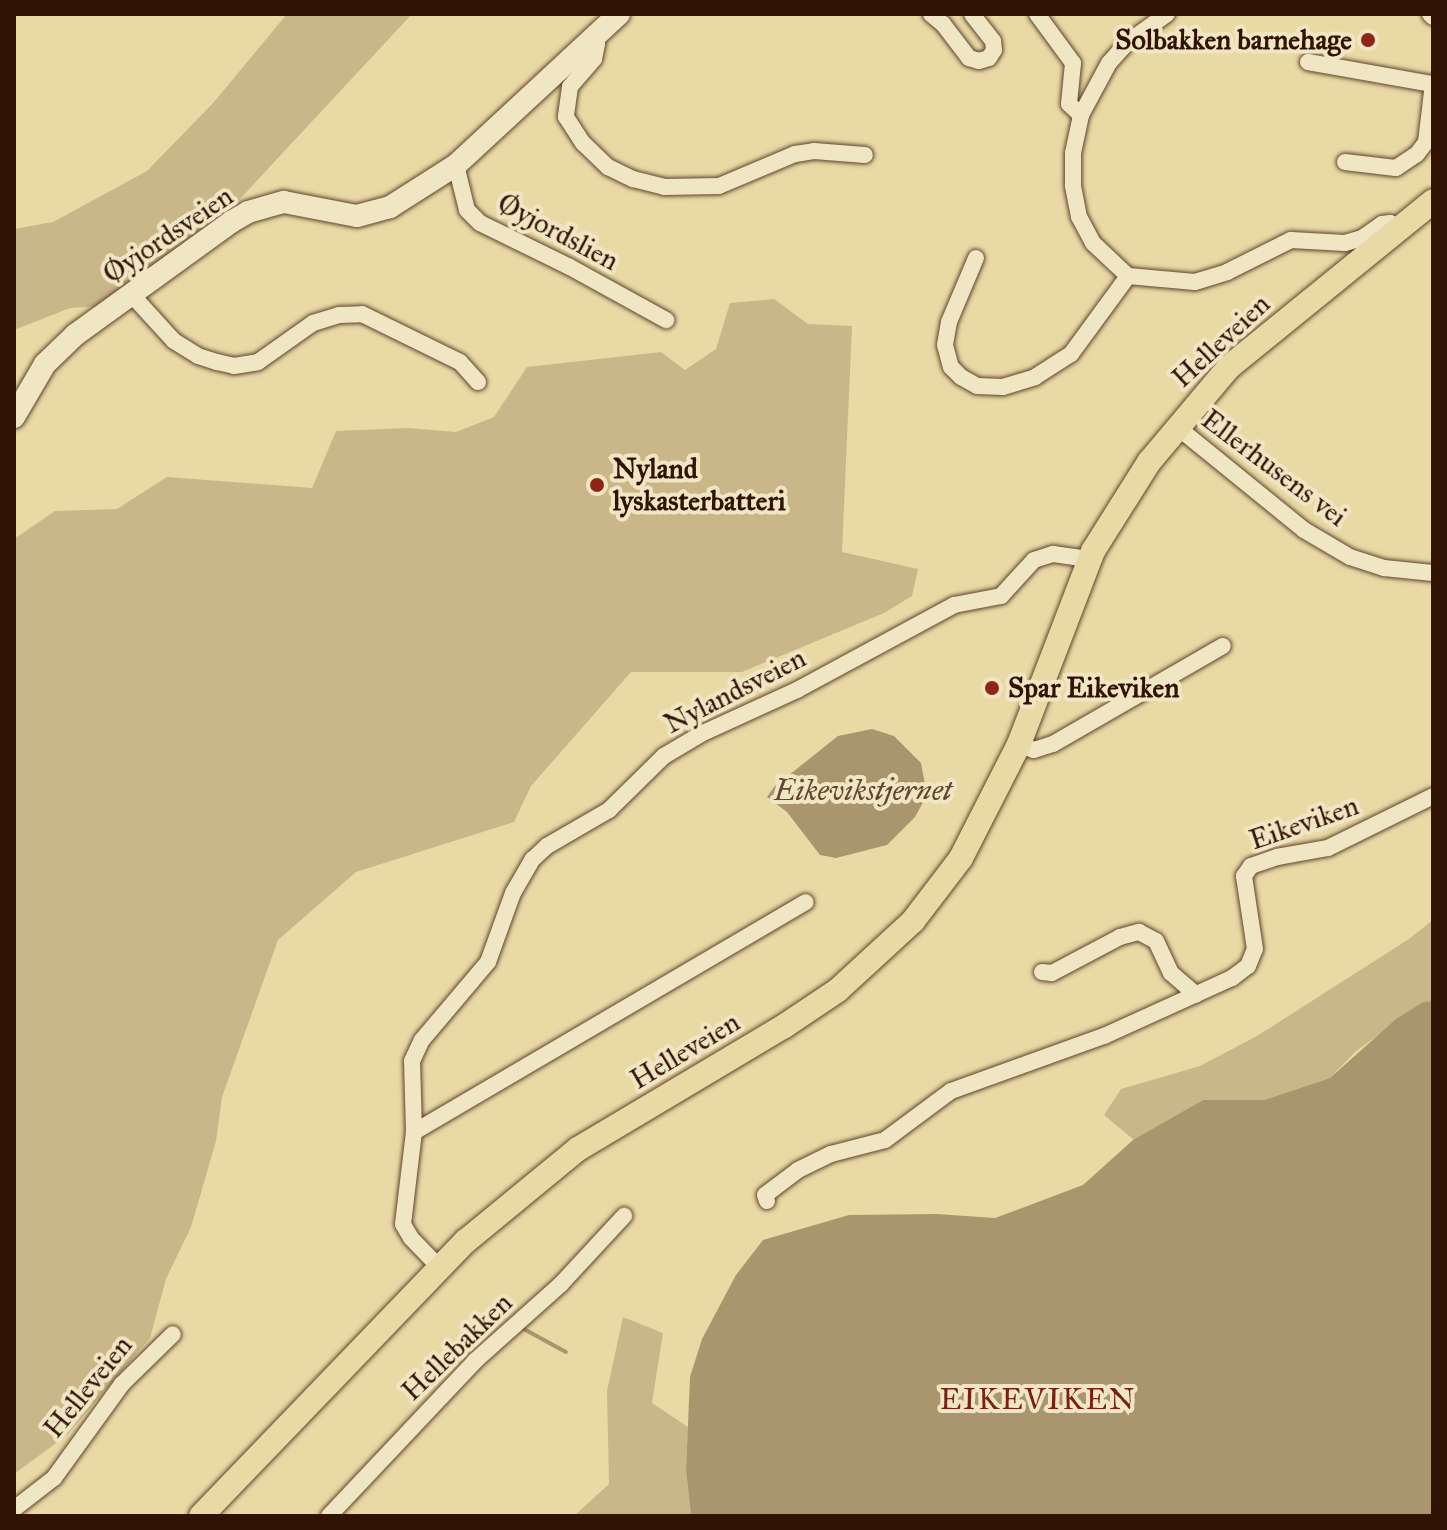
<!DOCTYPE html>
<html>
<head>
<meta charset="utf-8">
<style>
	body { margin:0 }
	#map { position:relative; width:1447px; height:1530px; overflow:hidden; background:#e9d9a5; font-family:"IM FELL Great Primer",serif }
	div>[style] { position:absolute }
	.green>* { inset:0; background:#cab789 }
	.water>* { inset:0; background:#aa966e }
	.stream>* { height:4px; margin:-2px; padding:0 2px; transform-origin:2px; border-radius:2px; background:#aa966e }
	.roads { filter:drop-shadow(0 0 2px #5f442c) drop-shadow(0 0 2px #5f442c) }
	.street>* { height:16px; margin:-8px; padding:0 8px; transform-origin:8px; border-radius:8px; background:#f1e6c4 }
	.secondary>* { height:22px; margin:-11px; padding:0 11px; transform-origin:11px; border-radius:11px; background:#f1e6c4 }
	.primary>* { height:24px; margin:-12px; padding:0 12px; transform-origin:12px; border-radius:12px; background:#e9d9a5 }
	.dots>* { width:22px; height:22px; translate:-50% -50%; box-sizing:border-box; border:4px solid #f1e6c4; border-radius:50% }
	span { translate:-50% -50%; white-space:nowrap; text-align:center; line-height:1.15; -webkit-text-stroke:8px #f1e6c4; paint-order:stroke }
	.poi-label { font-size:28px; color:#311303; font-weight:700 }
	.right { translate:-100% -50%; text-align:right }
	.left { translate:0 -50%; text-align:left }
	.street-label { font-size:28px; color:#311303 }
	.water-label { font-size:30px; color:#61472e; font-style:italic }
	.neighbourhood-label { font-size:30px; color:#7a1f14; letter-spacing:2px }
	.frame { position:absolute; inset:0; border:16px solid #311303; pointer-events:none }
</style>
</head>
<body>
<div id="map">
	<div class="green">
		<div style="clip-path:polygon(287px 14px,412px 14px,225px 215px,104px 306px,70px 308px,14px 330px,14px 229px,53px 222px,147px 171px,214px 102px)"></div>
		<div style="clip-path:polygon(774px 299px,808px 324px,852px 326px,842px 552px,918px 569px,912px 596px,884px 613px,742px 672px,631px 672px,531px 786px,514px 822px,356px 872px,278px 940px,222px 1097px,216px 1141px,191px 1227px,166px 1279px,150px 1338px,67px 1435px,14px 1474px,14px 539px,55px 511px,117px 509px,167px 477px,312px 488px,336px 431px,408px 428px,456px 432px,494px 417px,527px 367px,661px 352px,685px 370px,716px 349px,730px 303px)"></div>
		<div style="clip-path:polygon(1433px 920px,1433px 1001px,1423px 1002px,1355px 1052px,1330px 1078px,1264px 1100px,1203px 1100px,1134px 1140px,1104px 1115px,1121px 1089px,1200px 1066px,1257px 1036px,1409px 939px)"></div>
		<div style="clip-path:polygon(623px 1317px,663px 1333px,652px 1403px,688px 1427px,686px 1470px,691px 1516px,574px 1516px,609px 1484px,607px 1391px)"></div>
	</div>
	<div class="water">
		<div style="clip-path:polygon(872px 729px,894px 736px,921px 763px,927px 795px,915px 817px,887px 845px,836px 858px,820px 855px,787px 812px,767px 797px,774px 787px,838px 736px)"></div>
		<div style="clip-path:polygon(1433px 1001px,1433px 1516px,691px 1516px,686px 1470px,690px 1377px,702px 1339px,736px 1275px,763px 1240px,849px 1215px,937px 1214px,995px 1218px,1083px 1185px,1133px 1140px,1203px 1100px,1264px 1100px,1330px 1078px,1396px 1019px,1423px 1002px)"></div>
	</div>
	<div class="stream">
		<div style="left:522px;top:1328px;width:50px;rotate:28.6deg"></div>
	</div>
	<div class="roads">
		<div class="street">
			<div style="left:931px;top:14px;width:16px;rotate:40deg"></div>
			<div style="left:943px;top:24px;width:43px;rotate:52.6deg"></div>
			<div style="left:969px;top:58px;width:10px;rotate:17deg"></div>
			<div style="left:979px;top:61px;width:10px;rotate:-17deg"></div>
			<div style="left:989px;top:58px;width:9px;rotate:-58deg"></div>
			<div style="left:994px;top:50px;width:9px;rotate:-96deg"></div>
			<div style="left:993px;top:41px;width:34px;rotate:-128deg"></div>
			<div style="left:1037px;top:14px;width:61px;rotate:53.7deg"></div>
			<div style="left:1073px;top:63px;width:41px;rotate:95.6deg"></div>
			<div style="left:1069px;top:104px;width:16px;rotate:43deg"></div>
			<div style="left:1430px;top:14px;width:4px;rotate:45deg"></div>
			<div style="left:589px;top:38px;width:10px;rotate:37deg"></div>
			<div style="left:597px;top:44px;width:15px;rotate:101deg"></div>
			<div style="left:594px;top:59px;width:37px;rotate:131deg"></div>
			<div style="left:570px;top:87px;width:30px;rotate:98deg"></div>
			<div style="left:566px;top:117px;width:31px;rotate:57deg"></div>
			<div style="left:583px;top:143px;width:35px;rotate:44deg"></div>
			<div style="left:608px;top:167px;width:28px;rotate:26deg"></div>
			<div style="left:633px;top:179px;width:32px;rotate:14deg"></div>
			<div style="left:664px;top:187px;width:55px;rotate:-1deg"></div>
			<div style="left:719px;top:186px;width:82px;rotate:-22.8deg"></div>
			<div style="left:795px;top:154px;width:19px;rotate:-9deg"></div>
			<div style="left:814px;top:151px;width:51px;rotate:4.5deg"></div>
			<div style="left:1308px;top:62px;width:125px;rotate:10.1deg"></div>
			<div style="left:1345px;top:162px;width:51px;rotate:6.7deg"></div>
			<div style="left:1396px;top:168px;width:25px;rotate:-34deg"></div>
			<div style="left:1417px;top:154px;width:15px;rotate:-53deg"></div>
			<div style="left:1426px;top:142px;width:59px;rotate:-83.2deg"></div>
			<div style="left:456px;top:165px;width:46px;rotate:76.3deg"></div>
			<div style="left:467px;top:210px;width:18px;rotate:45deg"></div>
			<div style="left:480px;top:223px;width:100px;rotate:26.1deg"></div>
			<div style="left:570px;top:267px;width:110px;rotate:28.9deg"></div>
			<div style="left:976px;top:258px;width:69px;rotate:112.9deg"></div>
			<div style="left:949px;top:322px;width:23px;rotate:100deg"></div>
			<div style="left:945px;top:345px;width:23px;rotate:75deg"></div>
			<div style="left:951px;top:367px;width:14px;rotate:45deg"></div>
			<div style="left:961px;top:377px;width:18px;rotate:29deg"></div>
			<div style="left:977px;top:386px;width:26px;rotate:2deg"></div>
			<div style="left:1003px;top:387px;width:34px;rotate:-17deg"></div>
			<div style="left:1035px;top:377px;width:43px;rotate:-32.6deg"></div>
			<div style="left:1071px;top:354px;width:97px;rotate:-53.8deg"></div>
			<div style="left:1128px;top:276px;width:67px;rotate:5.1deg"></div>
			<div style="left:1195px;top:282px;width:34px;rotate:-17deg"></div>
			<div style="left:1227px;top:272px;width:72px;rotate:-26.6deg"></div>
			<div style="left:1291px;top:240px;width:54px;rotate:3.2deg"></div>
			<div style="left:1345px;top:243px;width:18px;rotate:-16deg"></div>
			<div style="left:1362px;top:238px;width:24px;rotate:-35deg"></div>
			<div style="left:1382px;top:224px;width:8px;rotate:-7deg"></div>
			<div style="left:1390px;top:223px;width:11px;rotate:34deg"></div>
			<div style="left:1128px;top:276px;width:48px;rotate:-136.7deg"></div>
			<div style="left:1093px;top:243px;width:30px;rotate:-118deg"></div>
			<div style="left:1079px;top:217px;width:33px;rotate:-101deg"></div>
			<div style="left:1073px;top:185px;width:32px;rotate:-90deg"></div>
			<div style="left:1073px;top:153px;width:39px;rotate:-78deg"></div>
			<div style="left:1081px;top:115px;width:59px;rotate:-61.7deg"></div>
			<div style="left:1109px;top:63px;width:28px;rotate:-48deg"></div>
			<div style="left:1128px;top:42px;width:48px;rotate:-35.7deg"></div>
			<div style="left:132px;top:295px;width:62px;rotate:47.6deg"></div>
			<div style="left:174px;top:341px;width:28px;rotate:32deg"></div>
			<div style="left:198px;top:356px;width:20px;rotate:18deg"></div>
			<div style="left:217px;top:362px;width:17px;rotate:13deg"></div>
			<div style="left:234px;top:366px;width:24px;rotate:-9deg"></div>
			<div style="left:258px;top:362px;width:67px;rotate:-35.3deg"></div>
			<div style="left:313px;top:323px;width:27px;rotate:-17deg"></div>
			<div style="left:339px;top:315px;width:23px;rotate:-2deg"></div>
			<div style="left:362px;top:314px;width:109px;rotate:26.1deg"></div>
			<div style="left:460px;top:362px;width:27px;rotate:48deg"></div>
			<div style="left:1176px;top:426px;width:165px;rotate:39.1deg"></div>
			<div style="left:1304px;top:530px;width:53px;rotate:30.4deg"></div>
			<div style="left:1350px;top:557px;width:36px;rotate:18deg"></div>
			<div style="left:1384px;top:568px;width:49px;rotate:5.8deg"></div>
			<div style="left:1019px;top:744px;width:16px;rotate:22deg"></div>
			<div style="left:1034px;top:750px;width:20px;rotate:-18deg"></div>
			<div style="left:1053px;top:744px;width:196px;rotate:-30deg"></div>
			<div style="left:1042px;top:972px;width:10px;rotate:6deg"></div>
			<div style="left:1052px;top:973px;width:77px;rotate:-27.9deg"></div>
			<div style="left:1120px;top:937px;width:20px;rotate:-15deg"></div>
			<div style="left:1139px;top:932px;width:19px;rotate:28deg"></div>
			<div style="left:1156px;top:941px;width:35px;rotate:65deg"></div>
			<div style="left:1171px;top:973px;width:33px;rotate:41deg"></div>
			<div style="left:414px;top:1132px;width:454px;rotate:-30.4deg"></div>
			<div style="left:767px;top:1201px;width:6px;rotate:-108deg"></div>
			<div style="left:765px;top:1195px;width:41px;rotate:-37.1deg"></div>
			<div style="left:798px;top:1170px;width:37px;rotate:-26deg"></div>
			<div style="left:831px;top:1154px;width:56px;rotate:-14.5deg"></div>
			<div style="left:885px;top:1140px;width:82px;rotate:-36.6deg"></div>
			<div style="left:951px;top:1091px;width:163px;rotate:-19.8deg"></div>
			<div style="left:1104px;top:1036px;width:141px;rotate:-24.4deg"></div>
			<div style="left:1232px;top:978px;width:20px;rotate:-37deg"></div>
			<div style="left:1248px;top:966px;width:18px;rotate:-68deg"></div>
			<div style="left:1255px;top:949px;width:74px;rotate:-98.6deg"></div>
			<div style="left:1244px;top:876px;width:12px;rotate:-55deg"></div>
			<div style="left:1251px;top:866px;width:28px;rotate:-19deg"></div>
			<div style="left:1277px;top:857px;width:52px;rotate:-10deg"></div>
			<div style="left:1328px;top:848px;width:117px;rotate:-26.3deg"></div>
			<div style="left:439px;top:1267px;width:40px;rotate:-134deg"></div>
			<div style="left:411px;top:1238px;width:16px;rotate:-120deg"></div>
			<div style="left:403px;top:1224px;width:93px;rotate:-83.2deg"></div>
			<div style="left:414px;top:1132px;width:71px;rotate:-91.6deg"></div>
			<div style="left:412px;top:1061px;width:23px;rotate:-65deg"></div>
			<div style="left:422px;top:1040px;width:102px;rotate:-49.8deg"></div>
			<div style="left:488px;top:962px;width:73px;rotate:-70.1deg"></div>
			<div style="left:513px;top:893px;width:39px;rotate:-60deg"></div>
			<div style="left:533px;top:859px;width:19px;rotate:-43deg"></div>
			<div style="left:547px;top:846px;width:72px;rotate:-30.1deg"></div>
			<div style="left:609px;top:810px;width:77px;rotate:-44.5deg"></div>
			<div style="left:664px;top:756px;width:43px;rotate:-30.7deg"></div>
			<div style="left:701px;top:734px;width:106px;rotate:-24.6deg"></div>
			<div style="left:797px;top:690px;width:179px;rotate:-28.4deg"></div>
			<div style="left:954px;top:605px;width:48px;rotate:-10.8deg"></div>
			<div style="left:1001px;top:596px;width:49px;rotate:-47.5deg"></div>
			<div style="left:1034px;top:560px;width:20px;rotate:-18deg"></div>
			<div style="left:1053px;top:554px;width:36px;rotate:8deg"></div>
			<div style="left:14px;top:1509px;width:51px;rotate:-37.8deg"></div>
			<div style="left:54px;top:1478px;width:116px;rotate:-54.1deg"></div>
			<div style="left:122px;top:1384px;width:71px;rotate:-44.4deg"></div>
			<div style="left:329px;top:1516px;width:213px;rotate:-46.7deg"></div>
			<div style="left:475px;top:1361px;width:115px;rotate:-41.8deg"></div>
			<div style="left:561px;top:1284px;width:93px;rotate:-47.2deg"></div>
		</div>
		<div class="secondary">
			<div style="left:14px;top:417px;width:61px;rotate:-59.7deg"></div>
			<div style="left:45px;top:364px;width:42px;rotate:-44deg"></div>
			<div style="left:75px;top:335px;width:193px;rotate:-35.9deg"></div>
			<div style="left:231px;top:222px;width:20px;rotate:-30deg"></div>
			<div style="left:248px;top:212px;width:37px;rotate:-16deg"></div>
			<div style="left:284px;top:202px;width:74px;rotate:10.9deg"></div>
			<div style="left:357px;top:216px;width:34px;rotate:-15deg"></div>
			<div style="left:390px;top:207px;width:78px;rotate:-32.5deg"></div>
			<div style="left:456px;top:165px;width:222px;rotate:-42.8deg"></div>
		</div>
		<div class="primary">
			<div style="left:201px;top:1516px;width:382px;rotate:-46.1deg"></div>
			<div style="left:466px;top:1241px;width:145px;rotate:-39.4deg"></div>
			<div style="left:578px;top:1149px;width:239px;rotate:-30.8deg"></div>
			<div style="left:783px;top:1027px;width:66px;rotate:-33.9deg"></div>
			<div style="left:838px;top:990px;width:102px;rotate:-42.6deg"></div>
			<div style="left:913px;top:921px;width:79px;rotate:-52.7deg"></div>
			<div style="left:961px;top:858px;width:128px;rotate:-63deg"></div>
			<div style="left:1019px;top:744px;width:207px;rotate:-69deg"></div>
			<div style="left:1093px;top:551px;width:105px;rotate:-57.8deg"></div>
			<div style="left:1149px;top:462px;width:124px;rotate:-49.9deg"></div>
			<div style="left:1229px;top:367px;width:263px;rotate:-39.1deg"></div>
		</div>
	</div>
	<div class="dots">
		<div style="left:1368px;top:40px;background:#8f2418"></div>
		<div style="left:597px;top:485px;background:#8f2418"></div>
		<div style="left:992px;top:688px;background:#8f2418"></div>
	</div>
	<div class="poi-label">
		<span class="right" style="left:1352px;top:40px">Solbakken barnehage</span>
		<span class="left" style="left:613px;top:485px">Nyland<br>lyskasterbatteri</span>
		<span class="left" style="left:1008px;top:688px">Spar Eikeviken</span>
	</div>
	<div class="street-label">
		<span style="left:558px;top:232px;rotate:28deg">Øyjordslien</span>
		<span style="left:168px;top:235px;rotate:-34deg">Øyjordsveien</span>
		<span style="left:1221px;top:341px;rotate:-43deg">Helleveien</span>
		<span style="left:1274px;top:468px;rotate:37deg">Ellerhusens vei</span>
		<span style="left:735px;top:691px;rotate:-27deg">Nylandsveien</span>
		<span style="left:1304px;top:823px;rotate:-19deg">Eikeviken</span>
		<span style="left:685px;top:1051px;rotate:-31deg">Helleveien</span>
		<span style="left:457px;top:1347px;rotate:-44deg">Hellebakken</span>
		<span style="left:88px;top:1387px;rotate:-51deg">Helleveien</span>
	</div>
	<div class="water-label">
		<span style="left:863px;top:790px">Eikevikstjernet</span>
	</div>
	<div class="neighbourhood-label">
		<span style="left:1038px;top:1399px">EIKEVIKEN</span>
	</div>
	<div class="frame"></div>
</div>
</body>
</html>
